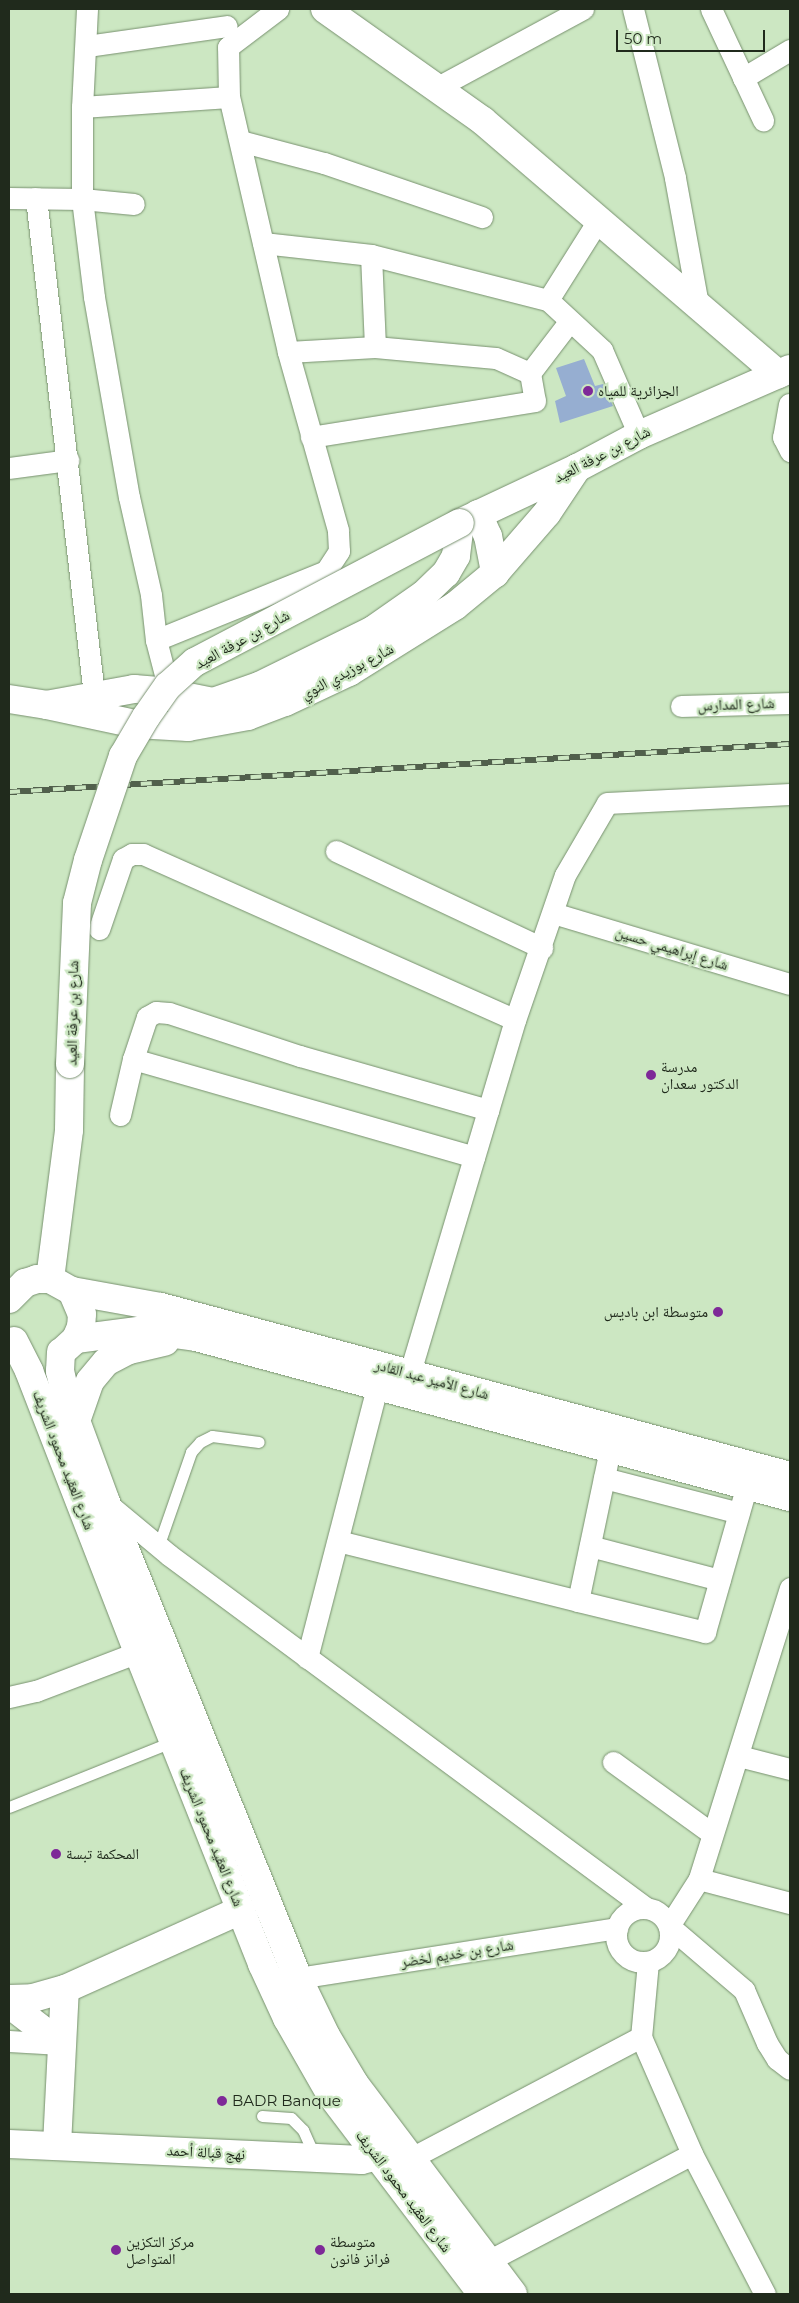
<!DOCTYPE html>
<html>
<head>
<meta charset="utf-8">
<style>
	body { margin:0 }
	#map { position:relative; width:799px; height:2303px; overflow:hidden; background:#cce7c2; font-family:Montserrat,"Noto Naskh Arabic",sans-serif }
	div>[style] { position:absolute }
	.building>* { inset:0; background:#96aed1 }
	.roads { filter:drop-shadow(0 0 1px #78916f) drop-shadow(0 0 1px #78916f) }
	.service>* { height:11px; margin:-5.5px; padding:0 5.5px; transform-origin:5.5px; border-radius:5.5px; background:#fff }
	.minor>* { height:21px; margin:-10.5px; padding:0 10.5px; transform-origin:10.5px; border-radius:10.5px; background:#fff }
	.minor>.ring { margin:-10.5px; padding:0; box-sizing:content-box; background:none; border:21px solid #fff; border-radius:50% }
	.tertiary>* { height:28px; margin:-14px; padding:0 14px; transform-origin:14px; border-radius:14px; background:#fff }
	.secondary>* { height:28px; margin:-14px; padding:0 14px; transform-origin:14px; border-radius:14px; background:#fff }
	.primary>* { height:28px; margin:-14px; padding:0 14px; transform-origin:14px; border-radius:14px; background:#fff }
	.rail>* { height:5.5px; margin-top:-2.75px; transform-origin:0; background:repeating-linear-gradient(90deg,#cce7c2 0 11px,#51604c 0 22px); box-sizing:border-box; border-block:1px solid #51604c }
	.bridges { filter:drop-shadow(0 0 1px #78916f) drop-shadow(0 0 1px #78916f) }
	.secondary-bridge>* { height:28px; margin:-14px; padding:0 14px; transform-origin:14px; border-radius:14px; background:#fff }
	.dots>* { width:14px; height:14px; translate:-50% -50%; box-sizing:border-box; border:2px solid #cce7c2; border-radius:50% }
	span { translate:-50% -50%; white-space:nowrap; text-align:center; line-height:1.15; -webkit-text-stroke:4.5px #cce7c2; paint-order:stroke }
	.poi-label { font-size:15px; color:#202a1c }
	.left { translate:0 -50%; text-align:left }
	.right { translate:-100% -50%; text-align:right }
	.street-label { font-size:15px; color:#202a1c }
	.frame { position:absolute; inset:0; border:10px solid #202a1c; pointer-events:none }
	.scale { position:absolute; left:616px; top:30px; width:149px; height:22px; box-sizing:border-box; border:2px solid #202a1c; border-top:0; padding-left:6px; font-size:15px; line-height:18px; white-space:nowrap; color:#202a1c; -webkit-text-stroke:4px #cce7c2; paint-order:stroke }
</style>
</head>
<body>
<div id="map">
	<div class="building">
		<div style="clip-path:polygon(584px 359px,595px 386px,603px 384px,613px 406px,560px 423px,555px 401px,566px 396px,556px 368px)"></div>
	</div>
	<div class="roads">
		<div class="service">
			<div style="left:158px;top:1547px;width:101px;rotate:-70.8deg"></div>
			<div style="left:191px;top:1452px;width:13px;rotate:-48deg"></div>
			<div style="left:200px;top:1442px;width:13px;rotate:-27deg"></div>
			<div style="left:212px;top:1436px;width:47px;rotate:7.3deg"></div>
			<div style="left:9px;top:1807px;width:178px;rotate:-21.8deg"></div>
			<div style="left:262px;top:2116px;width:29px;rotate:4deg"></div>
			<div style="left:291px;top:2118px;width:17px;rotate:45deg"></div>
			<div style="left:303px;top:2130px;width:30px;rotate:66deg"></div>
		</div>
		<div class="minor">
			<div style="left:87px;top:9px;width:98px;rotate:92.9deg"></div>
			<div style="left:82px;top:107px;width:92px;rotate:90deg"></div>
			<div style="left:82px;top:199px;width:99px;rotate:83deg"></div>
			<div style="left:94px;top:297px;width:203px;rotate:80.1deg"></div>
			<div style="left:129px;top:497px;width:100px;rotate:77.3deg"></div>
			<div style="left:151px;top:595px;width:45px;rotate:83.7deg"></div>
			<div style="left:156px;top:640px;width:56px;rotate:75.5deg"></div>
			<div style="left:170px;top:694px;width:38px;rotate:61deg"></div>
			<div style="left:633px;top:9px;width:174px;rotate:76deg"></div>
			<div style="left:675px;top:178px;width:128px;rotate:79.7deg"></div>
			<div style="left:711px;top:9px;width:123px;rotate:64.9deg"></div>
			<div style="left:87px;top:46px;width:141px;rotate:-8.1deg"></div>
			<div style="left:743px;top:78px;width:55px;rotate:-30.8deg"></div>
			<div style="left:436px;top:88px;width:167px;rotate:-28.3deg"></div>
			<div style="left:82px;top:107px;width:147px;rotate:-3.9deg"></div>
			<div style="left:240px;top:141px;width:87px;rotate:14.7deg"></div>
			<div style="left:324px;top:163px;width:167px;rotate:18.9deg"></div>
			<div style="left:9px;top:198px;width:73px;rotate:0.8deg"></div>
			<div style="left:82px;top:199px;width:52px;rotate:5.5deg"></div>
			<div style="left:36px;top:198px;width:500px;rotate:83.34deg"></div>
			<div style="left:263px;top:243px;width:109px;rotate:6.3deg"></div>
			<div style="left:371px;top:255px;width:183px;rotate:14.3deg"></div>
			<div style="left:548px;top:300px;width:74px;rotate:42.8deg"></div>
			<div style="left:602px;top:350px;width:93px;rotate:66.5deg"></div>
			<div style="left:371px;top:255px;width:92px;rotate:87.5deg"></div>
			<div style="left:548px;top:300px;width:96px;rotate:-57.8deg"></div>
			<div style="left:288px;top:352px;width:87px;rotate:-3.3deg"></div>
			<div style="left:375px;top:347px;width:121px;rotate:5.2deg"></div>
			<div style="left:496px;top:358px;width:37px;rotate:24deg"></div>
			<div style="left:530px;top:373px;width:28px;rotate:80deg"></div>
			<div style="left:535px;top:401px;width:227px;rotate:170.9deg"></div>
			<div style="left:530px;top:373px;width:64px;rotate:-52.6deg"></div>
			<div style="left:789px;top:404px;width:34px;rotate:100deg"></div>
			<div style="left:783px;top:437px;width:16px;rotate:63deg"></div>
			<div style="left:9px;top:468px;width:60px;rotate:-7.7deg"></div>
			<div style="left:156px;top:640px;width:183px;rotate:-22.1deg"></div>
			<div style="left:326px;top:571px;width:24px;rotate:-57deg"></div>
			<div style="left:339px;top:551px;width:21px;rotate:-93deg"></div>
			<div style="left:338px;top:530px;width:185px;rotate:-105.7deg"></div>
			<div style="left:288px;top:352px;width:262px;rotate:-103deg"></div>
			<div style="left:229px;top:97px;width:50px;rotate:-91.1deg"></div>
			<div style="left:228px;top:47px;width:63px;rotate:-37.2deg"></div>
			<div style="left:681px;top:706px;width:109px;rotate:-1.6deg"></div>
			<div style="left:336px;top:851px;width:228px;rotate:25.2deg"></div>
			<div style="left:553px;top:913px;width:247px;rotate:16.7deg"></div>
			<div style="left:99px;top:929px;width:74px;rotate:-71.1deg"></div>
			<div style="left:123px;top:859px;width:10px;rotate:-29deg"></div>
			<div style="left:132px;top:854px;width:11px"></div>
			<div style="left:143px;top:854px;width:407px;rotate:24deg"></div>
			<div style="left:133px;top:1059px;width:44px;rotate:-71.6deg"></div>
			<div style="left:147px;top:1017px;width:10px;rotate:-29deg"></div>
			<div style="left:156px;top:1012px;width:13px;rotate:4deg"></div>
			<div style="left:169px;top:1013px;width:138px;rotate:18.2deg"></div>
			<div style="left:300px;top:1056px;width:196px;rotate:16deg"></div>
			<div style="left:120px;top:1115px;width:57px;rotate:-76.9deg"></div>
			<div style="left:133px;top:1059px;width:355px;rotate:16deg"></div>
			<div style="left:405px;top:1389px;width:385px;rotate:-73.4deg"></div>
			<div style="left:515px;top:1020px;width:153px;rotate:-71deg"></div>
			<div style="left:565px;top:875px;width:83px;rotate:-59.7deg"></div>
			<div style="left:607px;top:803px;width:183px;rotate:-2.8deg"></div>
			<div style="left:604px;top:1478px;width:139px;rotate:14.5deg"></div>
			<div style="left:109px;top:1505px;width:78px;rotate:39.8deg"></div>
			<div style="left:169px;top:1555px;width:593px;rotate:36.5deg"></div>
			<div style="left:338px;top:1541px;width:247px;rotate:14deg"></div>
			<div style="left:578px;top:1601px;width:155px;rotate:-78.1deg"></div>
			<div style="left:590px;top:1546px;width:134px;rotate:14.7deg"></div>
			<div style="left:790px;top:1588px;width:305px;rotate:107.4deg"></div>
			<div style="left:699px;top:1879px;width:56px;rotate:122.6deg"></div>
			<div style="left:669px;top:1926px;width:99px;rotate:40.5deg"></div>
			<div style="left:744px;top:1990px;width:58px;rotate:66.5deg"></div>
			<div style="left:767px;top:2043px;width:19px;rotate:58deg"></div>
			<div style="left:777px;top:2059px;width:16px;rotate:38deg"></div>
			<div style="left:578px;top:1601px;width:131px;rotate:13.7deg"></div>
			<div style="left:705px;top:1632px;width:153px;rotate:-74.1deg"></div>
			<div style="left:307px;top:1658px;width:295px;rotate:-75.5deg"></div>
			<div style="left:9px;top:1697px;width:28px;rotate:-13deg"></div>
			<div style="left:36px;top:1691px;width:109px;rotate:-20.9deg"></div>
			<div style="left:739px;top:1756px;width:53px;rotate:14.3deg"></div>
			<div style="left:613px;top:1762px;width:121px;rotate:35.9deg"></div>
			<div style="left:699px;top:1879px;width:94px;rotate:14.8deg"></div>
			<div class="ring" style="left:616px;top:1908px;width:33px;height:33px"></div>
			<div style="left:648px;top:1962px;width:75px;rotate:95.3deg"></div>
			<div style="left:641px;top:2037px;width:128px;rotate:66.4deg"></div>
			<div style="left:692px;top:2154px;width:158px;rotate:62.5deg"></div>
			<div style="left:298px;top:1978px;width:323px;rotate:-8.9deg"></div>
			<div style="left:9px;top:2041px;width:52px;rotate:3.3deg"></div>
			<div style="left:398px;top:2165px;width:275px;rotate:-27.8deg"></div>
			<div style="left:488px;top:2261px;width:230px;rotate:-27.7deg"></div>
		</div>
		<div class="tertiary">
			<div style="left:325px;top:9px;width:194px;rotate:35.3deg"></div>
			<div style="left:483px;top:121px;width:389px;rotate:40.6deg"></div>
			<div style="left:478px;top:514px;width:24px;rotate:66deg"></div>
			<div style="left:488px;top:536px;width:38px;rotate:79deg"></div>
			<div style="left:460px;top:523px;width:33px;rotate:97deg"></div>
			<div style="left:456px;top:556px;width:20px;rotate:120deg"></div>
			<div style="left:446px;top:573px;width:32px;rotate:136deg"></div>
			<div style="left:423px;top:595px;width:61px;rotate:145deg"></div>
			<div style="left:373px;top:630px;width:127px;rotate:153.8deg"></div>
			<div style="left:259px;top:686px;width:49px;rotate:160.8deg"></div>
			<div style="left:213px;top:702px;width:56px;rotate:-168.7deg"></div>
			<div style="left:158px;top:691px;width:24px;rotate:-175deg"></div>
			<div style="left:134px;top:689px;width:88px;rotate:169.6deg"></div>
			<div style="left:47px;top:705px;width:91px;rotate:12.1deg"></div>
			<div style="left:136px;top:724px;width:52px;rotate:3.3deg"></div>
			<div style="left:188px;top:727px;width:61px;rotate:-10.4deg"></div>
			<div style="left:248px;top:716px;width:40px;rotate:-21deg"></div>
			<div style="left:285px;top:702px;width:71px;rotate:-25.1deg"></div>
			<div style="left:349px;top:672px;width:125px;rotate:-31.9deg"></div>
			<div style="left:455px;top:606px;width:52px;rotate:-39.5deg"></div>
			<div style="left:495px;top:573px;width:79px;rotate:-49.1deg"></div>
			<div style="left:547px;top:513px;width:54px;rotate:-56.3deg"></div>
			<div style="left:9px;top:699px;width:38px;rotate:9deg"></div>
			<div style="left:9px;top:1999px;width:24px;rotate:-2deg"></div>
			<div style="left:33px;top:1998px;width:33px;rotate:-16deg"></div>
			<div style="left:9px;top:2004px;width:66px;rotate:37.6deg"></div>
			<div style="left:9px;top:2144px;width:353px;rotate:2.6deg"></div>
			<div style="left:362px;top:2160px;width:16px;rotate:-15deg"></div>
			<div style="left:377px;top:2156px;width:21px;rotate:-37deg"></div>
			<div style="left:57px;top:2145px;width:156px;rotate:-87.1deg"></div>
			<div style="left:65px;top:1989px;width:193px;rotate:-24.2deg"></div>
		</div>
		<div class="secondary">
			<div style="left:460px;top:523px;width:129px;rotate:-25.2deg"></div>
			<div style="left:577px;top:468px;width:70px;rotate:-28deg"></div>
			<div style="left:639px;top:435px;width:165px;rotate:-23.6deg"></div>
			<div style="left:50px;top:1279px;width:150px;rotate:-82.7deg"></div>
			<div style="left:69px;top:1130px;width:66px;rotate:-89.1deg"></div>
		</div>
		<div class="primary">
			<div style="left:72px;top:1291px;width:90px;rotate:10.2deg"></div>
			<div style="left:161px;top:1307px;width:651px;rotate:15.04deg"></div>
			<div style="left:9px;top:1299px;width:23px;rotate:-45deg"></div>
			<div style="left:25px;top:1283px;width:13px;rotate:-18deg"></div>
			<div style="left:37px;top:1279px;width:13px"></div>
			<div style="left:50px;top:1279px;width:25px;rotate:29deg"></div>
			<div style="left:72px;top:1291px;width:25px;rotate:67deg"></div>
			<div style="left:82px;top:1314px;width:13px;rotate:94deg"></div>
			<div style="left:81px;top:1327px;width:13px;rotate:113deg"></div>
			<div style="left:76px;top:1339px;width:15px;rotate:138deg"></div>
			<div style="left:76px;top:1339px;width:70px;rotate:-7.4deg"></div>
			<div style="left:145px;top:1330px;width:51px;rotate:7.8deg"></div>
			<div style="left:196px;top:1337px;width:615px;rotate:15.08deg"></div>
			<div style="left:14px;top:1341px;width:34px;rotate:63deg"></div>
			<div style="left:29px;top:1371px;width:301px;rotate:68.8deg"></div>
			<div style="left:138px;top:1652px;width:336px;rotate:68.3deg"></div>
			<div style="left:262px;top:1964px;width:60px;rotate:65.2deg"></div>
			<div style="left:287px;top:2018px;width:89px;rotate:60.3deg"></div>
			<div style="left:331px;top:2095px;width:250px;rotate:52.8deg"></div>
			<div style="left:61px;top:1352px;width:19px;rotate:93deg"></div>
			<div style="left:60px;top:1371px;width:17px;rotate:77deg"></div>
			<div style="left:64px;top:1388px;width:121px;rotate:69.8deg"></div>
			<div style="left:106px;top:1502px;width:513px;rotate:68.03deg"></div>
			<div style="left:298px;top:1978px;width:64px;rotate:64.2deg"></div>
			<div style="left:326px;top:2036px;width:55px;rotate:59.2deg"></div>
			<div style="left:354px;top:2083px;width:264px;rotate:53deg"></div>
			<div style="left:76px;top:1421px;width:42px;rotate:-70.7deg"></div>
			<div style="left:90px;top:1381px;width:25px;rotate:-50deg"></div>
			<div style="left:106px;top:1362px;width:26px;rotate:-28deg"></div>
			<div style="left:129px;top:1350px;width:37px;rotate:-13deg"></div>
		</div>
	</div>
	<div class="rail">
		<div style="left:9px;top:792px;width:782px;rotate:-3.52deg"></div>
	</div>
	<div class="bridges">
		<div class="secondary-bridge">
			<div style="left:70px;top:1064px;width:161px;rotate:-87.5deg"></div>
			<div style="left:77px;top:903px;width:44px;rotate:-75.7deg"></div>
			<div style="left:88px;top:860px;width:110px;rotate:-71.4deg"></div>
			<div style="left:123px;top:756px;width:45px;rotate:-59.5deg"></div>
			<div style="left:146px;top:717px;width:38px;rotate:-55deg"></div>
			<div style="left:168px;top:686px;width:36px;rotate:-42deg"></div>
			<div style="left:195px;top:662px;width:299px;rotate:-27.7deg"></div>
		</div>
	</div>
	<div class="dots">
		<div style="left:588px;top:391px;background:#7e2998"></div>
		<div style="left:651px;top:1075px;background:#7e2998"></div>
		<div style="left:718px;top:1312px;background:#7e2998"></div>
		<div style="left:56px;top:1854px;background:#7e2998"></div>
		<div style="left:222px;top:2101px;background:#7e2998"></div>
		<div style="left:116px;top:2250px;background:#7e2998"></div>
		<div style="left:320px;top:2250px;background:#7e2998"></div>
	</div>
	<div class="poi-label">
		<span class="left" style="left:598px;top:391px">الجزائرية للمياه</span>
		<span class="left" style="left:661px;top:1075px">مدرسة<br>الدكتور سعدان</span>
		<span class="right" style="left:708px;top:1312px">متوسطة ابن باديس</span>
		<span class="left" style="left:66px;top:1854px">المحكمة تبسة</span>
		<span class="left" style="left:232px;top:2101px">BADR Banque</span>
		<span class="left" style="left:126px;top:2250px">مركز التكزين<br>المتواصل</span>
		<span class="left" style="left:330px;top:2250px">متوسطة<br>فرانز فانون</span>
	</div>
	<div class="street-label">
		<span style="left:602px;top:454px;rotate:-27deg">شارع بن عرفة العيد</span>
		<span style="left:242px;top:639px;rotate:-29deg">شارع بن عرفة العيد</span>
		<span style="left:347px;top:671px;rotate:-28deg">شارع بوزيدي النوي</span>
		<span style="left:736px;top:704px;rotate:-2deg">شارع المدارس</span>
		<span style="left:672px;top:948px;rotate:17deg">شارع إبراهيمي حسين</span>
		<span style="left:72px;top:1013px;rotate:-89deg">شارع بن عرفة العيد</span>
		<span style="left:432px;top:1379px;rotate:15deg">شارع الأمير عبد القادر</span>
		<span style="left:64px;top:1460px;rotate:69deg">شارع العقيد محمود الشريف</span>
		<span style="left:212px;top:1837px;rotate:68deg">شارع العقيد محمود الشريف</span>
		<span style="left:457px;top:1953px;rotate:-9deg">شارع بن خديم لخضر</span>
		<span style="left:206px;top:2152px;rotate:3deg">نهج قبالة أحمد</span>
		<span style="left:404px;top:2191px;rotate:53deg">شارع العقيد محمود الشريف</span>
	</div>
	<div class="frame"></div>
	<div class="scale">50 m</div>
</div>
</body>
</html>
